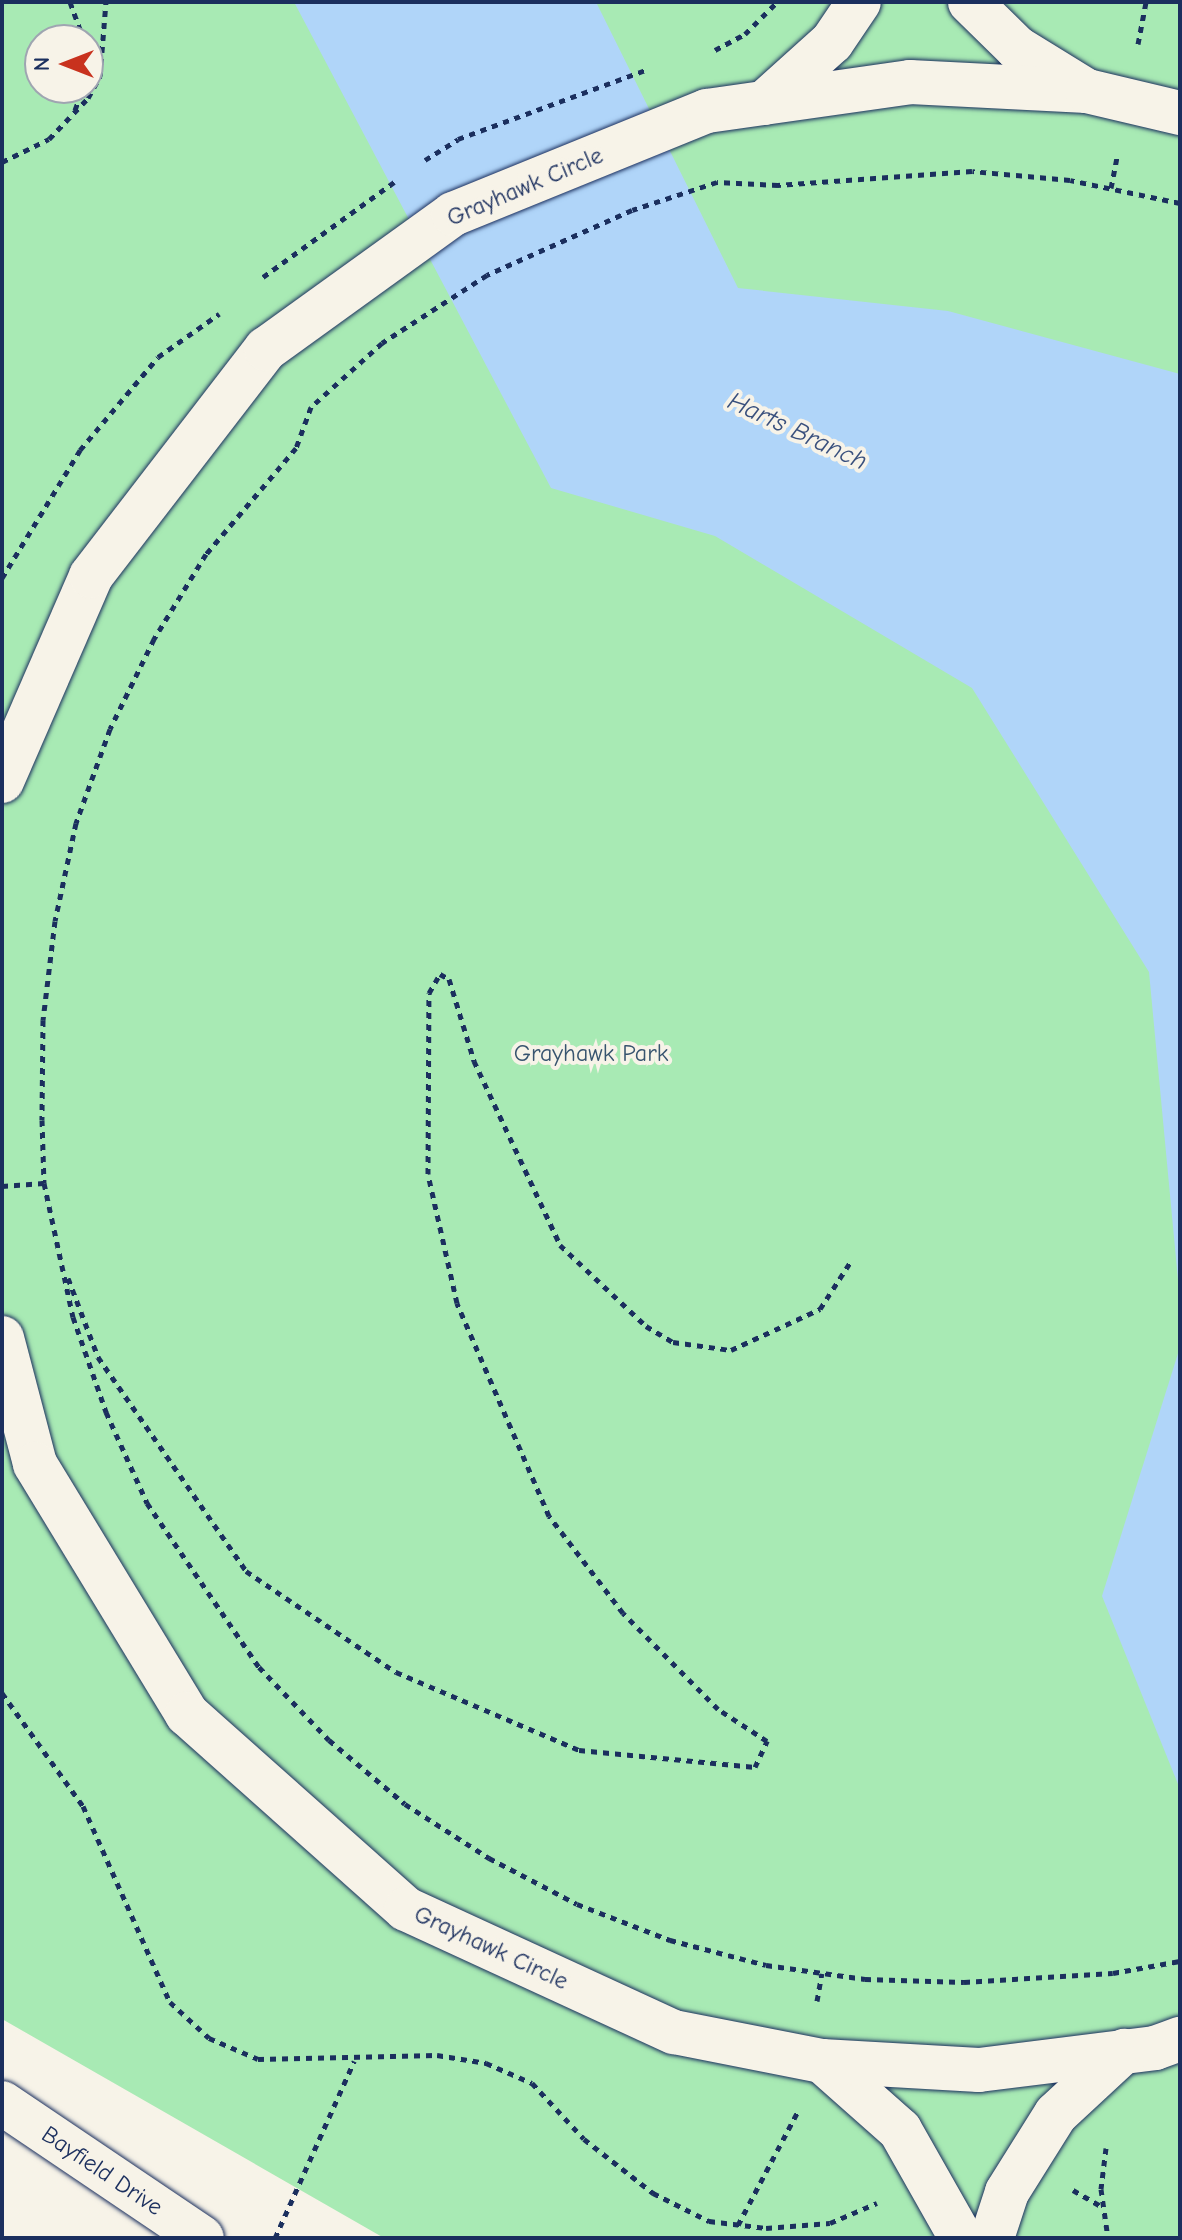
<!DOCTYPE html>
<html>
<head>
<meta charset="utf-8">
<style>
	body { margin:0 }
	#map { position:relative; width:1182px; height:2240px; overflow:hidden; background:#f7f3e8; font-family:"Comic Neue",sans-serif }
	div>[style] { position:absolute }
	.green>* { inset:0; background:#a8eab4 }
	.water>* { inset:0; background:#b0d5f9 }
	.path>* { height:5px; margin-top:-2.5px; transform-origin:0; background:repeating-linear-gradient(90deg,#1b2f5e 0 6px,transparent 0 12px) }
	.roads { filter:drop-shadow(0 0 2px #1b2f5e) drop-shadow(0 0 2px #1b2f5e) }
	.street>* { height:44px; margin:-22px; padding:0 22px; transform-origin:22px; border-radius:22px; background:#f7f3e8 }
	.secondary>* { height:44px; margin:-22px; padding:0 22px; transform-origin:22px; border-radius:22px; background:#f7f3e8 }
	span { translate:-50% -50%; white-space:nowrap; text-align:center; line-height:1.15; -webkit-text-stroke:8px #f7f3e8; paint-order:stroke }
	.street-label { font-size:24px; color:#1b2f5e }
	.park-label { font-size:24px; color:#37546f }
	.water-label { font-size:26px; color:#39507d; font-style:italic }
	.frame { position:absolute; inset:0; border:4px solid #1b2f5e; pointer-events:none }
	.north { position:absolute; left:24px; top:24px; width:80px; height:80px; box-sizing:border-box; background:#f7f3e8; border:2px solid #9fa5b1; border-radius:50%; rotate:270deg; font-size:22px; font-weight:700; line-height:32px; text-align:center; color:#1b2f5e }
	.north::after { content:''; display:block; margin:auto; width:28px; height:36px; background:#c8321e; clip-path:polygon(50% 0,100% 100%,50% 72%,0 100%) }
</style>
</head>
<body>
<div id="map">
	<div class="green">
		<div style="clip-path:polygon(evenodd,2px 2px,1180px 2px,1180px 2238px,384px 2238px,2px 2019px,2px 2px,40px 40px,88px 40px,88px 88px,40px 88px,40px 40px)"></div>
	</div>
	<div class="water">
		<div style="clip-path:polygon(294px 2px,596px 2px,738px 288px,948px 311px,1180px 374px,1180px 1301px,1149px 972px,972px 688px,715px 536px,551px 488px)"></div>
		<div style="clip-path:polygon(1180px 1347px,1180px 1789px,1102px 1596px)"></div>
	</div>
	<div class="path">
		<div style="left:70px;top:2px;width:40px;rotate:69.8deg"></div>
		<div style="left:1138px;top:44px;width:43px;rotate:-79.2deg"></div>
		<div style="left:715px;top:50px;width:34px;rotate:-28deg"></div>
		<div style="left:745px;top:34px;width:45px;rotate:-45deg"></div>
		<div style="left:75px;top:110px;width:23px;rotate:-70deg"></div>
		<div style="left:425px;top:160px;width:39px;rotate:-32deg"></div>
		<div style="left:458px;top:139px;width:202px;rotate:-20.2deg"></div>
		<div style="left:2px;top:162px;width:52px;rotate:-26.1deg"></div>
		<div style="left:49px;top:139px;width:57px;rotate:-46.4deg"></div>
		<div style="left:88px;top:98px;width:25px;rotate:-61deg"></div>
		<div style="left:100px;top:76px;width:74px;rotate:-85.4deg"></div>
		<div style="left:1111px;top:188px;width:33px;rotate:-79deg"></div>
		<div style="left:1180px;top:203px;width:112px;rotate:-168.2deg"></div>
		<div style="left:1070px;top:180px;width:98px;rotate:-174.8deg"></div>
		<div style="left:972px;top:171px;width:195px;rotate:175.9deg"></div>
		<div style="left:778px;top:185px;width:61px;rotate:-177.2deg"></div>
		<div style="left:717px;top:182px;width:89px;rotate:161.8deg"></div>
		<div style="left:632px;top:210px;width:159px;rotate:155.9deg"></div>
		<div style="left:487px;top:275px;width:125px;rotate:147.1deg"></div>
		<div style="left:382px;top:343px;width:96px;rotate:138deg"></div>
		<div style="left:311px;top:407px;width:44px;rotate:110.1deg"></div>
		<div style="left:296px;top:448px;width:139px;rotate:130.3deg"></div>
		<div style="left:206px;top:554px;width:100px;rotate:121.5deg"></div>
		<div style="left:154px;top:639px;width:100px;rotate:116.1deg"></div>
		<div style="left:110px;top:729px;width:100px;rotate:109.9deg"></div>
		<div style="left:76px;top:823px;width:100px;rotate:102.1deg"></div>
		<div style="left:55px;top:921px;width:100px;rotate:96.9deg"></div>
		<div style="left:43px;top:1020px;width:100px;rotate:90.6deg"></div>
		<div style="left:42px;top:1120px;width:63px;rotate:88.2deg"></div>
		<div style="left:44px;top:1183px;width:137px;rotate:77.8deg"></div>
		<div style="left:73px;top:1317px;width:101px;rotate:70.8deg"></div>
		<div style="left:106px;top:1412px;width:100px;rotate:65.7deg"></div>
		<div style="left:147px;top:1503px;width:199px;rotate:55.7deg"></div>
		<div style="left:259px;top:1667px;width:101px;rotate:46.2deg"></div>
		<div style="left:329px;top:1740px;width:99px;rotate:40.1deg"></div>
		<div style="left:405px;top:1804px;width:100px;rotate:32.7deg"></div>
		<div style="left:489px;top:1858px;width:99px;rotate:27.6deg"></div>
		<div style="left:577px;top:1904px;width:100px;rotate:21.2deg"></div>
		<div style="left:670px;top:1940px;width:99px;rotate:14.6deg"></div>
		<div style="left:766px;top:1965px;width:100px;rotate:8deg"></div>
		<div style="left:865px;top:1979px;width:99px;rotate:1.7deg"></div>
		<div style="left:964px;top:1982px;width:149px;rotate:-3.5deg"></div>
		<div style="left:1113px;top:1973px;width:68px;rotate:-10.2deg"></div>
		<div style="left:263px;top:277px;width:162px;rotate:-35.9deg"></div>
		<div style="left:2px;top:578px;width:150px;rotate:-58.6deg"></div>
		<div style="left:80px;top:450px;width:121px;rotate:-50deg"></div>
		<div style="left:158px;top:357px;width:75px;rotate:-35.2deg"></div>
		<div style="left:2px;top:1186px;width:42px;rotate:-4.1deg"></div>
		<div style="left:68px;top:1278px;width:85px;rotate:69.2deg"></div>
		<div style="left:98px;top:1357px;width:260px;rotate:55.3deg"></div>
		<div style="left:246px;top:1571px;width:181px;rotate:34deg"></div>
		<div style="left:396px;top:1672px;width:199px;rotate:23.1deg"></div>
		<div style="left:579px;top:1750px;width:177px;rotate:5.5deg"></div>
		<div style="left:755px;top:1767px;width:29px;rotate:-65deg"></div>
		<div style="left:767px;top:1741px;width:59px;rotate:-146.9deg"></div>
		<div style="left:718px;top:1709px;width:135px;rotate:-134.7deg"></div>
		<div style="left:623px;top:1613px;width:122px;rotate:-127.3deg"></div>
		<div style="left:549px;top:1516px;width:232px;rotate:-113.4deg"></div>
		<div style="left:457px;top:1303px;width:132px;rotate:-102.7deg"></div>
		<div style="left:428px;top:1174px;width:181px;rotate:-89.7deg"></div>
		<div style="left:429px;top:993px;width:22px;rotate:-60deg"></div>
		<div style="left:440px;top:974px;width:10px;rotate:29deg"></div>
		<div style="left:449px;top:979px;width:86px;rotate:73deg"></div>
		<div style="left:474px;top:1061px;width:203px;rotate:64.9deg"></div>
		<div style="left:560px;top:1245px;width:118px;rotate:43.3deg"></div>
		<div style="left:646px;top:1326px;width:31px;rotate:31deg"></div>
		<div style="left:673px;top:1342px;width:59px;rotate:7.9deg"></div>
		<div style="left:731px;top:1350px;width:98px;rotate:-24.7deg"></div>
		<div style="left:820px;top:1309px;width:57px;rotate:-57.1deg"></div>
		<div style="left:2px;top:1693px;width:139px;rotate:54.4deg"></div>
		<div style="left:83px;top:1806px;width:214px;rotate:66.1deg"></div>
		<div style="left:170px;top:2002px;width:53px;rotate:42.7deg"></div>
		<div style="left:209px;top:2038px;width:53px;rotate:23.2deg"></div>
		<div style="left:258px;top:2059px;width:179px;rotate:-1.3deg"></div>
		<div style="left:437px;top:2055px;width:50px;rotate:9.3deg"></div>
		<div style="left:486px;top:2063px;width:50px;rotate:23.5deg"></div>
		<div style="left:532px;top:2083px;width:76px;rotate:47.1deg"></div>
		<div style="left:584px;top:2139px;width:88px;rotate:38deg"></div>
		<div style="left:653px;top:2193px;width:63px;rotate:26.6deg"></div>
		<div style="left:709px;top:2221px;width:57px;rotate:7deg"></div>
		<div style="left:766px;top:2228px;width:64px;rotate:-4.5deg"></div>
		<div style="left:830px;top:2223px;width:51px;rotate:-23.1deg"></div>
		<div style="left:817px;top:2001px;width:28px;rotate:-80deg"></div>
		<div style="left:1106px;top:2148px;width:41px;rotate:97deg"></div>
		<div style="left:1101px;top:2189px;width:49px;rotate:81.9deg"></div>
		<div style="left:1073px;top:2190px;width:34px;rotate:30deg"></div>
		<div style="left:738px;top:2225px;width:127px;rotate:-62.2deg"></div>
		<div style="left:275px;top:2238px;width:194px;rotate:-65.9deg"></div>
	</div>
	<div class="roads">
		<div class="street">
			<div style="left:970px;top:2px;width:66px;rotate:44.4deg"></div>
			<div style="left:1017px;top:48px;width:82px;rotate:31.6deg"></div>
			<div style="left:764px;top:103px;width:91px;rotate:-41.9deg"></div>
			<div style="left:832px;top:42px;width:48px;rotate:-56deg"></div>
			<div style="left:822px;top:2061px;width:104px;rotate:41.5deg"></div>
			<div style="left:900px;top:2130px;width:124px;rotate:60.5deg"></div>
			<div style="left:2px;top:2103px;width:241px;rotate:34deg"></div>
			<div style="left:992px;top:2238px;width:48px;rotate:-71.9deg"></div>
			<div style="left:1007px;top:2192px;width:92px;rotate:-57.9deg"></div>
			<div style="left:1056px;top:2114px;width:93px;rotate:-42.8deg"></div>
		</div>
		<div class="secondary">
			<div style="left:2px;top:781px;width:223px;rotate:-66.5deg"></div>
			<div style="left:91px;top:576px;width:287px;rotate:-52.4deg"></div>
			<div style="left:266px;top:349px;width:231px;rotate:-35.8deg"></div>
			<div style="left:453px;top:214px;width:274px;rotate:-22.1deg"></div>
			<div style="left:707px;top:111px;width:205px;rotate:-8.1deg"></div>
			<div style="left:910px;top:82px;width:177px;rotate:2.9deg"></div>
			<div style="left:1087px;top:91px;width:96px;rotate:13.3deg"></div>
			<div style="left:2px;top:1338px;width:130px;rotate:75.3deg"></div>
			<div style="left:35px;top:1464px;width:293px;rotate:58.7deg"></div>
			<div style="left:187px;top:1714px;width:293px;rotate:41.7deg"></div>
			<div style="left:406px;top:1909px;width:295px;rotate:24.7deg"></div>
			<div style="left:674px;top:2032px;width:151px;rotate:11.1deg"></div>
			<div style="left:822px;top:2061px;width:157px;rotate:3.3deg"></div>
			<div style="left:979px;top:2070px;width:177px;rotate:-7.1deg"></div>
			<div style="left:1155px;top:2048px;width:27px;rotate:-20deg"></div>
		</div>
	</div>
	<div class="street-label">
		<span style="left:525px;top:187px;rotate:-23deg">Grayhawk Circle</span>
		<span style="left:491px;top:1948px;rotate:25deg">Grayhawk Circle</span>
		<span style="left:102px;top:2171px;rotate:34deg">Bayfield Drive</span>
	</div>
	<div class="park-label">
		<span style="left:591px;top:1054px">Grayhawk Park</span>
	</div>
	<div class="water-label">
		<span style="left:797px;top:432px;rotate:25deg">Harts Branch</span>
	</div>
	<div class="frame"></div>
	<div class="north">N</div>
</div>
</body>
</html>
